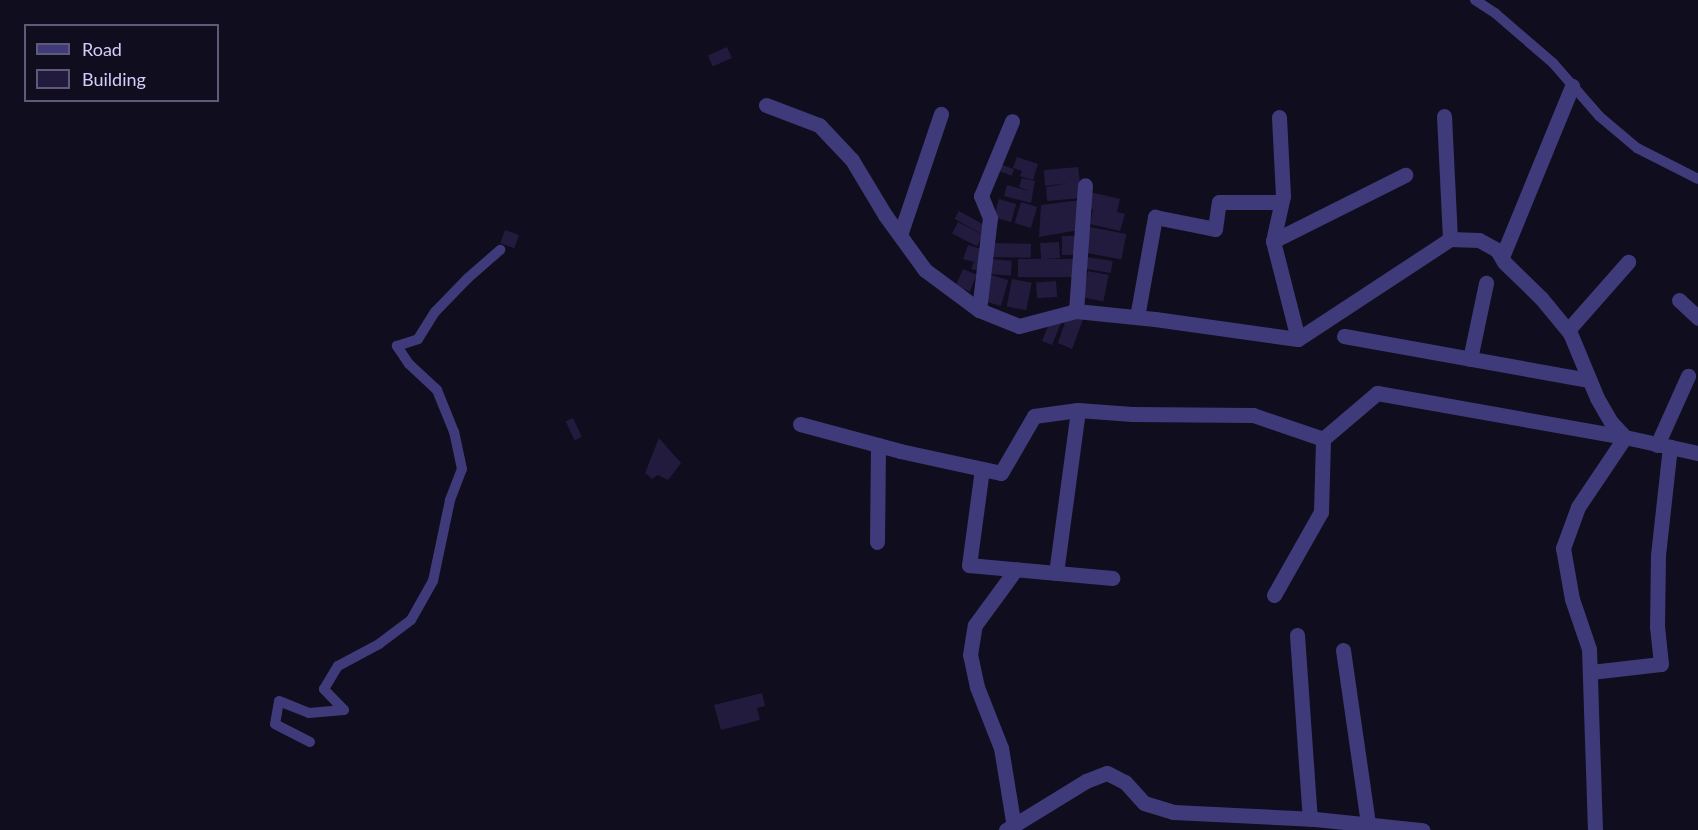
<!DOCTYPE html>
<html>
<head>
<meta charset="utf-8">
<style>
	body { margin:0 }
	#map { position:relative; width:1698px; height:830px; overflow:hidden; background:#100d1e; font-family:Lato,sans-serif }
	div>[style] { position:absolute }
	.building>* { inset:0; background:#221b3e; transform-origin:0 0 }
	.pedestrian>* { height:10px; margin:-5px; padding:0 5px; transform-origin:5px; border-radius:5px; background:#3f3b7a }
	.minor>* { height:15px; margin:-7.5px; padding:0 7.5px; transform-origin:7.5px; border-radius:7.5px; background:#3f3b7a }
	span { translate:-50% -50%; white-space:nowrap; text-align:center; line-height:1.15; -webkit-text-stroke:4.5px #100d1e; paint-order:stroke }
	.legend { position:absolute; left:24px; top:24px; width:195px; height:78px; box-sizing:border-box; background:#100d1e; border:2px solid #5e5a77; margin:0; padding:8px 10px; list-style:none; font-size:18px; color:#d3cdfc }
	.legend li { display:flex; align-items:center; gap:12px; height:30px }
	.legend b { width:30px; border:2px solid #5e5a77 }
</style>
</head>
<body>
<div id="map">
	<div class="building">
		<div style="left:727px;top:47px;width:12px;height:21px;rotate:66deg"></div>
		<div style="clip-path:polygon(1017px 157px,1038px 164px,1033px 180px,1020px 176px,1022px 171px,1013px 168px)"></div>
		<div style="left:1000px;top:164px;width:15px;height:7px;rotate:20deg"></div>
		<div style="clip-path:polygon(1078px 167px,1082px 198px,1047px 201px,1046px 187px,1069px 183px,1045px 186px,1044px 170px)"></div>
		<div style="clip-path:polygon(1022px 178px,1035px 181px,1031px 203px,1004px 196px,1007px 185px,1029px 191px,1019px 187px)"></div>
		<div style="clip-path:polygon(1090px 192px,1120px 199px,1117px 212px,1125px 214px,1120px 231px,1090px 224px,1093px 209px,1086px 208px)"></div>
		<div style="left:999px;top:199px;width:18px;height:19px;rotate:16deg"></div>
		<div style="clip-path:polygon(1081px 200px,1079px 230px,1039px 237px,1041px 205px)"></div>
		<div style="left:1021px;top:202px;width:17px;height:22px;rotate:17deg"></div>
		<div style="left:959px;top:211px;width:31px;height:9px;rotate:29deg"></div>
		<div style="left:958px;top:222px;width:28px;height:13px;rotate:27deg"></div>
		<div style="left:1090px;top:227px;width:37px;height:26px;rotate:11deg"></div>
		<div style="left:505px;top:230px;width:15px;height:14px;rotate:20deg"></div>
		<div style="left:1062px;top:236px;width:16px;height:19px"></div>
		<div style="left:1059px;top:242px;width:16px;height:19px;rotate:86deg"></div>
		<div style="left:991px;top:243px;width:40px;height:14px;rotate:1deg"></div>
		<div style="clip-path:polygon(968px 245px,984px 250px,977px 270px,971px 269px,974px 262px,963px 259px)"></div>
		<div style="left:1087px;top:257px;width:26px;height:12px;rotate:9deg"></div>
		<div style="left:991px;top:259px;width:21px;height:15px;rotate:5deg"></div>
		<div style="left:1077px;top:259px;width:18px;height:59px;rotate:90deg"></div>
		<div style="left:963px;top:269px;width:15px;height:18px;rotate:23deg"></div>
		<div style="left:1088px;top:271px;width:21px;height:27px;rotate:11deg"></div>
		<div style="left:991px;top:275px;width:18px;height:27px;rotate:16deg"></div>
		<div style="left:1012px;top:279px;width:20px;height:28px;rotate:11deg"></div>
		<div style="left:1056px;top:281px;width:16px;height:20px;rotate:86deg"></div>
		<div style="clip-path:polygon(1084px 317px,1072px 349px,1058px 343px,1065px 322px)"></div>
		<div style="clip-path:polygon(1061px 323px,1052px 345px,1042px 341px,1048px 326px)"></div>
		<div style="left:573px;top:418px;width:21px;height:8px;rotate:65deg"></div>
		<div style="clip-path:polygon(659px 438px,681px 463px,668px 480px,658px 475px,652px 479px,645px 473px)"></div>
		<div style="clip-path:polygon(762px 693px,765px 706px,757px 708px,760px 720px,721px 730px,714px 705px)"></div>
	</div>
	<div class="pedestrian">
		<div style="left:1475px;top:0;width:24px;rotate:33deg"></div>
		<div style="left:1495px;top:13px;width:77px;rotate:40.8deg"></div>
		<div style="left:1553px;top:63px;width:70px;rotate:49deg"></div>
		<div style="left:1599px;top:116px;width:50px;rotate:40.1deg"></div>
		<div style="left:1637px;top:148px;width:68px;rotate:26.9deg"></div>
		<div style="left:310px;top:742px;width:39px;rotate:-153deg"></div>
		<div style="left:275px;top:724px;width:23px;rotate:-80deg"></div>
		<div style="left:279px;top:701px;width:32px;rotate:22deg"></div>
		<div style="left:309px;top:713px;width:35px;rotate:-5deg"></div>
		<div style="left:344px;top:710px;width:29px;rotate:-134deg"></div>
		<div style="left:324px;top:689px;width:27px;rotate:-59deg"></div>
		<div style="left:338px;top:666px;width:47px;rotate:-28.2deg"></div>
		<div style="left:379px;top:644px;width:40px;rotate:-37deg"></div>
		<div style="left:411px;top:620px;width:45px;rotate:-60.6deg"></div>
		<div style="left:433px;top:581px;width:83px;rotate:-78.1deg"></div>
		<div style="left:450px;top:500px;width:33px;rotate:-69deg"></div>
		<div style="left:462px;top:469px;width:38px;rotate:-102deg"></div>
		<div style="left:454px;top:432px;width:45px;rotate:-112deg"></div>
		<div style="left:437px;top:390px;width:38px;rotate:-137deg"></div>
		<div style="left:409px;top:364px;width:22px;rotate:-124deg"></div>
		<div style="left:397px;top:346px;width:22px;rotate:-18deg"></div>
		<div style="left:418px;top:339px;width:32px;rotate:-58deg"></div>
		<div style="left:435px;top:312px;width:47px;rotate:-45.9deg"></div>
		<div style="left:468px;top:278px;width:43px;rotate:-41.2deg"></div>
	</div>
	<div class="minor">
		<div style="left:766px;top:105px;width:57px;rotate:20.7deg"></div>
		<div style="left:819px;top:125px;width:48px;rotate:46.7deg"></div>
		<div style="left:852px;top:160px;width:64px;rotate:59deg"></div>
		<div style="left:885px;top:215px;width:68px;rotate:54deg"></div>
		<div style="left:925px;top:270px;width:67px;rotate:36.5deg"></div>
		<div style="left:979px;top:310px;width:43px;rotate:21.8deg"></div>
		<div style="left:1019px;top:326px;width:59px;rotate:-14.7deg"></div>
		<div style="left:1076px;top:311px;width:79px;rotate:5.8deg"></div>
		<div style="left:1155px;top:319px;width:144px;rotate:8deg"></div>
		<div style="left:1298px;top:339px;width:182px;rotate:-33.3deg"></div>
		<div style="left:1450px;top:239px;width:29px;rotate:2deg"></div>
		<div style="left:1479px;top:240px;width:21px;rotate:29deg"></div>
		<div style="left:1497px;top:250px;width:14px;rotate:60deg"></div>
		<div style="left:1504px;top:262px;width:52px;rotate:44.2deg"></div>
		<div style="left:1541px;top:298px;width:45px;rotate:50.4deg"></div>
		<div style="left:1570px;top:333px;width:70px;rotate:67.4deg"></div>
		<div style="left:1597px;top:398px;width:28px;rotate:60deg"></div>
		<div style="left:1611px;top:422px;width:21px;rotate:47deg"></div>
		<div style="left:1625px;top:437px;width:75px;rotate:12.4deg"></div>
		<div style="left:1444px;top:116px;width:123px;rotate:87.2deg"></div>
		<div style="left:900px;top:235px;width:128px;rotate:-71.3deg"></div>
		<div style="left:1273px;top:241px;width:46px;rotate:-77.5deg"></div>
		<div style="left:1283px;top:196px;width:79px;rotate:-92.9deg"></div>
		<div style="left:1502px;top:257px;width:185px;rotate:-67.7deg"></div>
		<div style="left:1679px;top:300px;width:26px;rotate:43deg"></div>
		<div style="left:979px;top:310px;width:93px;rotate:-83.2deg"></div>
		<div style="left:990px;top:218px;width:24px;rotate:-112deg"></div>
		<div style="left:981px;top:196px;width:81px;rotate:-67.5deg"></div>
		<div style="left:1076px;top:311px;width:126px;rotate:-85.9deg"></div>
		<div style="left:1137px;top:317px;width:102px;rotate:-79.8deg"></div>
		<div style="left:1155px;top:217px;width:61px;rotate:11.3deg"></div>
		<div style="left:1215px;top:229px;width:27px;rotate:-82deg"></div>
		<div style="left:1219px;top:202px;width:62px"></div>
		<div style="left:1568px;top:330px;width:91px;rotate:-48.6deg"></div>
		<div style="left:1344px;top:336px;width:249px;rotate:10.2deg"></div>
		<div style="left:1298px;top:339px;width:101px;rotate:-104.3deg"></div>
		<div style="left:1273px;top:241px;width:148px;rotate:-26.6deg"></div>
		<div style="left:1470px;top:359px;width:78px;rotate:-78.1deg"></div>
		<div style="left:800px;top:424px;width:104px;rotate:15.1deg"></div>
		<div style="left:900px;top:451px;width:103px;rotate:12.3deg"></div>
		<div style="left:1001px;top:473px;width:66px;rotate:-59.9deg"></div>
		<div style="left:1034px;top:416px;width:44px;rotate:-7.8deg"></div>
		<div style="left:1078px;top:410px;width:54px;rotate:4.2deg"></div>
		<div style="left:1132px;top:414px;width:121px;rotate:0.5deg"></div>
		<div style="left:1253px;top:415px;width:74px;rotate:18.9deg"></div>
		<div style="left:1323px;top:439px;width:71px;rotate:-40.4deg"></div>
		<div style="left:1377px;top:393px;width:252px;rotate:10.1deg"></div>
		<div style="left:1625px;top:437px;width:84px;rotate:123.9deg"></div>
		<div style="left:1578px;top:507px;width:44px;rotate:110.1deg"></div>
		<div style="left:1563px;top:548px;width:52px;rotate:80deg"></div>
		<div style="left:1572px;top:599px;width:53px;rotate:71.2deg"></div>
		<div style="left:1589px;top:649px;width:181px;rotate:88.1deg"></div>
		<div style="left:1657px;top:445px;width:76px;rotate:-65.8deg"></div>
		<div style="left:982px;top:469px;width:97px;rotate:97.7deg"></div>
		<div style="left:969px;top:565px;width:144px;rotate:5.2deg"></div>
		<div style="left:877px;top:542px;width:97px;rotate:-89.4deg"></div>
		<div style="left:1056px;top:573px;width:164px;rotate:-82.3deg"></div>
		<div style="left:1274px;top:595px;width:95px;rotate:-60.5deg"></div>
		<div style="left:1321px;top:512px;width:73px;rotate:-88.4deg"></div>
		<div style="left:1297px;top:635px;width:184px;rotate:86deg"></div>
		<div style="left:1343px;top:650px;width:176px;rotate:81.8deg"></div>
		<div style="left:1591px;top:672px;width:70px;rotate:-6.5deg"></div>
		<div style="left:1661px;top:664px;width:37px;rotate:-96deg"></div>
		<div style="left:1657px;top:627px;width:72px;rotate:-89.2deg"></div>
		<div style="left:1658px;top:555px;width:109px;rotate:-83.7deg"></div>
		<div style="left:1014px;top:827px;width:80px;rotate:-99.3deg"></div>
		<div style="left:1001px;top:748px;width:66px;rotate:-111.5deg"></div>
		<div style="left:977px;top:687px;width:33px;rotate:-102deg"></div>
		<div style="left:970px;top:655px;width:30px;rotate:-81deg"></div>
		<div style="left:975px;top:625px;width:69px;rotate:-53.8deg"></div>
		<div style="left:1006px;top:830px;width:94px;rotate:-31.5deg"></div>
		<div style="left:1086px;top:781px;width:22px;rotate:-21deg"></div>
		<div style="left:1107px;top:773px;width:20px;rotate:27deg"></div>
		<div style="left:1125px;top:782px;width:28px;rotate:48deg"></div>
		<div style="left:1144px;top:803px;width:30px;rotate:17deg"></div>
		<div style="left:1173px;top:812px;width:142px;rotate:2.8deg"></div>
		<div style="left:1315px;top:819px;width:108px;rotate:5.9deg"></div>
	</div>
	<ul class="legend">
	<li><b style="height:8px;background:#3f3b7a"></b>Road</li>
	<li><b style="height:16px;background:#221b3e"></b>Building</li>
	</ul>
</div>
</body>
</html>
